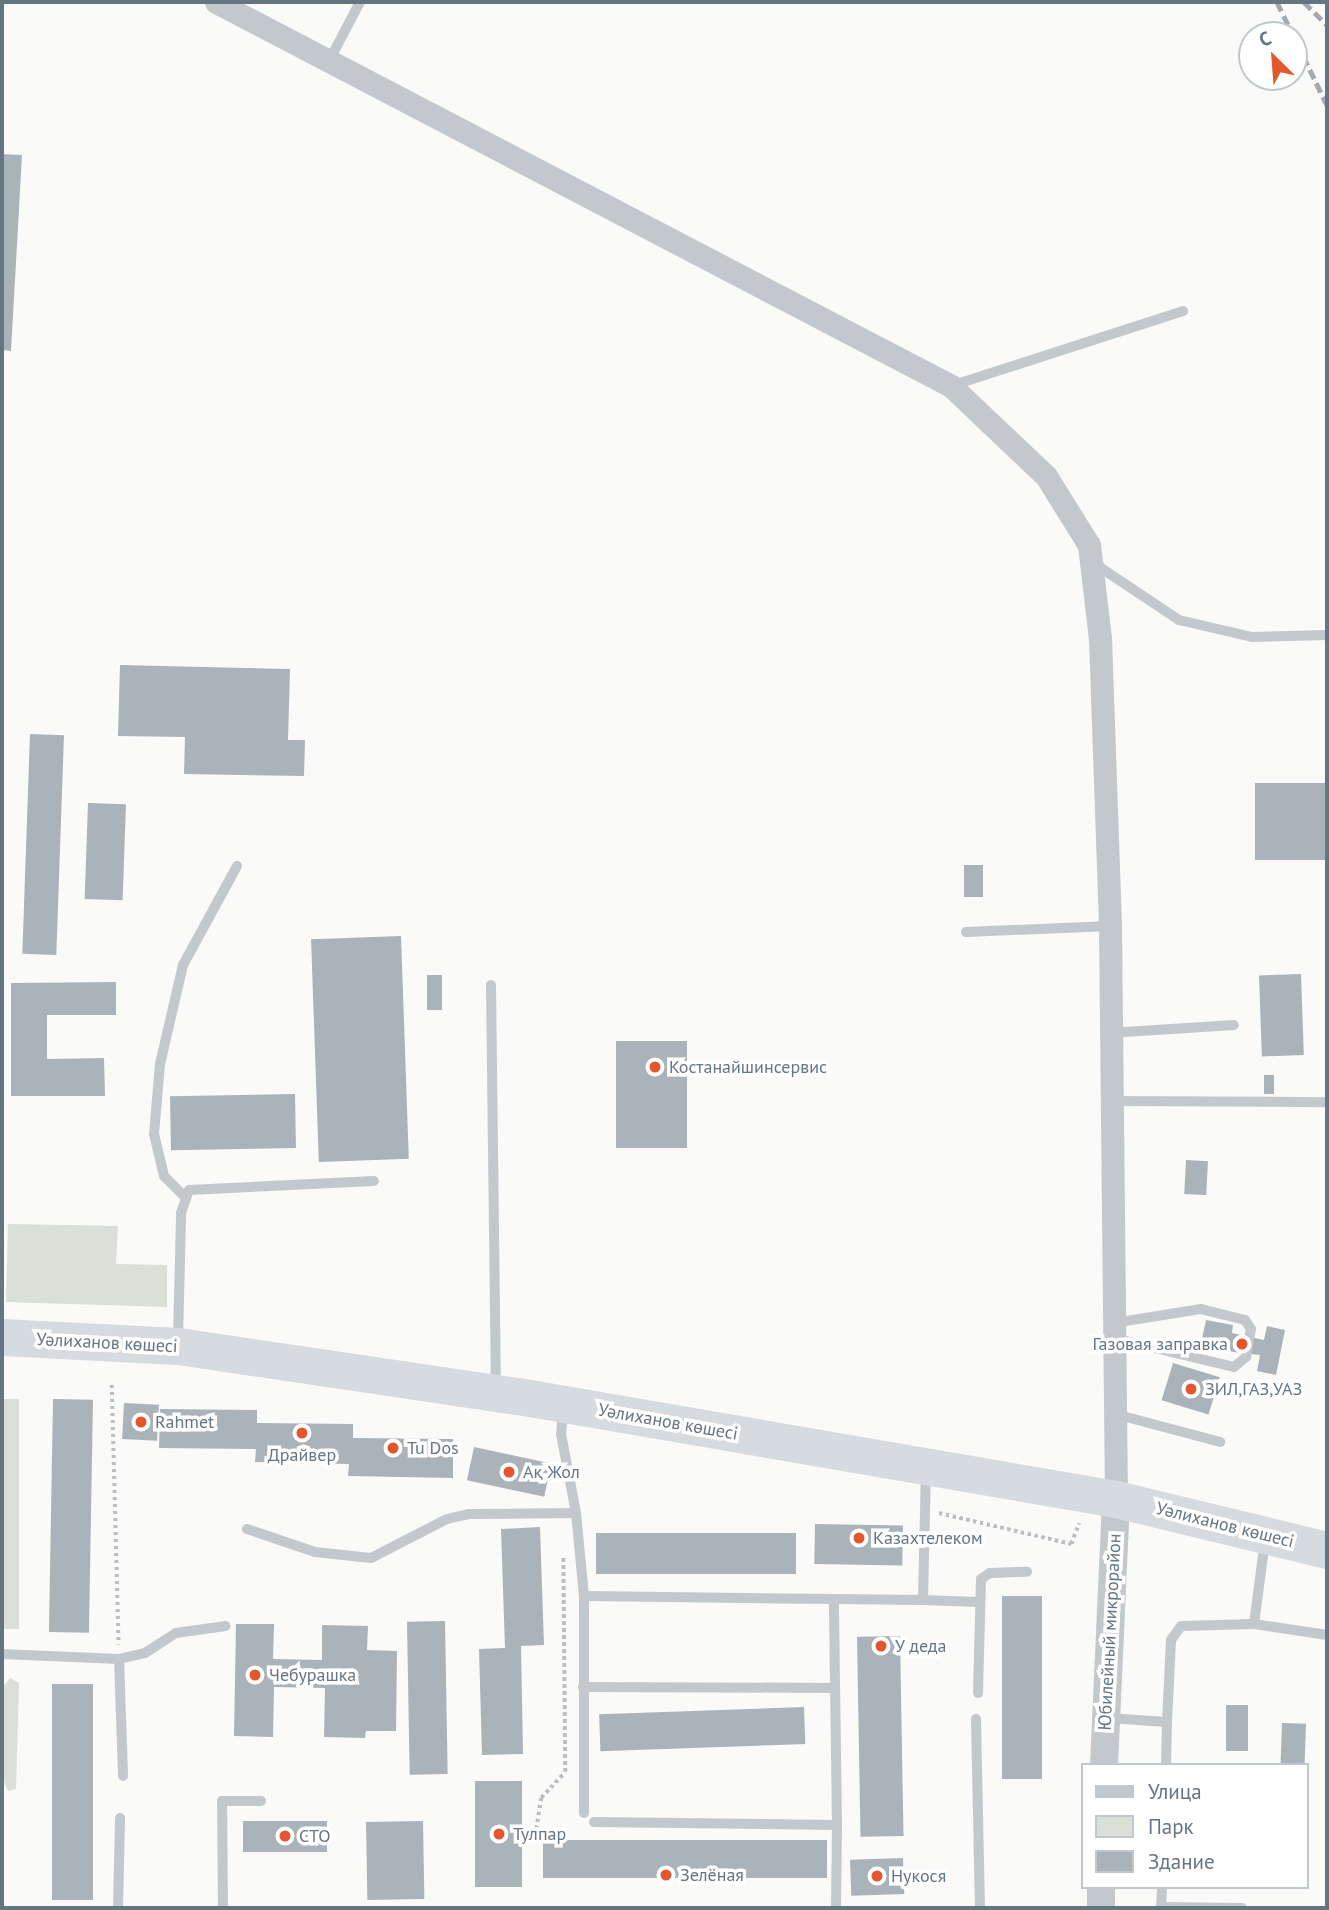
<!DOCTYPE html>
<html>
<head>
<meta charset="utf-8">
<style>
	body { margin:0 }
	#map { position:relative; width:1329px; height:1910px; overflow:hidden; background:#fafaf8; font-family:"PT Sans",sans-serif }
	div>[style] { position:absolute }
	.green>* { inset:0; background:#dadfd7; transform-origin:0 0 }
	.building>* { inset:0; background:#aab3b9; transform-origin:0 0 }
	.path>* { height:3.5px; margin-top:-1.75px; transform-origin:0; background:repeating-linear-gradient(90deg,#bbbfc2 0 3.5px,transparent 0 7px) }
	.service>* { height:10px; margin:-5px; padding:0 5px; transform-origin:5px; border-radius:5px; background:#c3c8cc }
	.minor>* { height:23px; margin:-11.5px; padding:0 11.5px; transform-origin:11.5px; border-radius:11.5px; background:#c3c8cc }
	.tertiary>* { height:28px; margin:-14px; padding:0 14px; transform-origin:14px; border-radius:14px; background:#c3c8cc }
	.trunk>* { height:37px; margin:-18.5px; padding:0 18.5px; transform-origin:18.5px; border-radius:18.5px; background:#d6dbdf }
	.rail>* { height:5px; margin-top:-2.5px; transform-origin:0; background:repeating-linear-gradient(90deg,#a2aab0 0 10px,transparent 0 15px) }
	.dots>* { width:19px; height:19px; translate:-50% -50%; box-sizing:border-box; border:4px solid #fff; border-radius:50% }
	span { translate:-50% -50%; white-space:nowrap; text-align:center; line-height:1.15; -webkit-text-stroke:7px #fff; paint-order:stroke }
	.poi-label { font-size:18px; color:#657683 }
	.left { translate:0 -50%; text-align:left }
	.right { translate:-100% -50%; text-align:right }
	.street-label { font-size:18px; color:#657683 }
	.frame { position:absolute; inset:0; border:4px solid #657683; pointer-events:none }
	.legend { position:absolute; left:1081px; top:1763px; width:228px; height:126px; box-sizing:border-box; background:#fff; border:2px solid #c1c8cd; margin:0; padding:9px 12px; list-style:none; font-size:21px; color:#657683 }
	.legend li { display:flex; align-items:center; gap:14px; height:35px }
	.legend b { width:35px; border:2px solid #c1c8cd }
	.north { position:absolute; left:1238px; top:21px; width:70px; height:70px; box-sizing:border-box; background:#fff; border:2px solid #c1c8cd; border-radius:50%; rotate:335deg; font-size:19px; font-weight:700; line-height:28px; text-align:center; color:#657683 }
	.north::after { content:''; display:block; margin:auto; width:24px; height:32px; background:#e4572e; clip-path:polygon(50% 0,100% 100%,50% 72%,0 100%) }
</style>
</head>
<body>
<div id="map">
	<div class="green">
		<div style="clip-path:polygon(8px 1224px,118px 1226px,116px 1264px,167px 1265px,167px 1307px,6px 1302px)"></div>
		<div style="left:2px;top:1399px;width:17px;height:230px"></div>
		<div style="clip-path:polygon(10px 1678px,19px 1683px,16px 1789px,8px 1791px,2px 1777px,2px 1688px)"></div>
	</div>
	<div class="building">
		<div style="clip-path:polygon(2px 154px,22px 155px,11px 351px,2px 350px)"></div>
		<div style="clip-path:polygon(120px 665px,290px 669px,288px 740px,305px 740px,304px 776px,184px 774px,185px 737px,118px 736px)"></div>
		<div style="left:30px;top:734px;width:34px;height:220px;rotate:2deg"></div>
		<div style="left:1327px;top:783px;width:77px;height:72px;rotate:90deg"></div>
		<div style="left:88px;top:803px;width:38px;height:96px;rotate:2deg"></div>
		<div style="left:964px;top:865px;width:19px;height:32px"></div>
		<div style="left:401px;top:936px;width:223px;height:90px;rotate:88deg"></div>
		<div style="left:1301px;top:974px;width:81px;height:42px;rotate:88deg"></div>
		<div style="left:427px;top:975px;width:15px;height:35px"></div>
		<div style="clip-path:polygon(116px 982px,116px 1015px,47px 1015px,47px 1059px,104px 1058px,105px 1096px,11px 1096px,11px 983px)"></div>
		<div style="left:616px;top:1041px;width:71px;height:107px"></div>
		<div style="left:1264px;top:1075px;width:10px;height:19px"></div>
		<div style="left:295px;top:1094px;width:54px;height:125px;rotate:89deg"></div>
		<div style="left:1186px;top:1160px;width:22px;height:34px;rotate:3deg"></div>
		<div style="clip-path:polygon(1206px 1320px,1233px 1325px,1232px 1333px,1264px 1340px,1267px 1326px,1285px 1330px,1276px 1375px,1257px 1371px,1260px 1355px,1200px 1348px)"></div>
		<div style="left:1173px;top:1363px;width:49px;height:39px;rotate:17deg"></div>
		<div style="left:53px;top:1399px;width:40px;height:233px;rotate:1deg"></div>
		<div style="left:124px;top:1403px;width:35px;height:36px;rotate:3deg"></div>
		<div style="clip-path:polygon(160px 1409px,257px 1410px,257px 1423px,353px 1424px,353px 1438px,453px 1439px,453px 1478px,348px 1476px,349px 1464px,255px 1462px,256px 1449px,159px 1448px)"></div>
		<div style="left:474px;top:1447px;width:79px;height:34px;rotate:12deg"></div>
		<div style="left:815px;top:1524px;width:88px;height:40px;rotate:1deg"></div>
		<div style="clip-path:polygon(540px 1527px,544px 1645px,521px 1646px,523px 1754px,482px 1755px,479px 1649px,505px 1648px,501px 1529px)"></div>
		<div style="left:596px;top:1533px;width:200px;height:41px"></div>
		<div style="left:1042px;top:1596px;width:183px;height:40px;rotate:90deg"></div>
		<div style="left:445px;top:1621px;width:153px;height:38px;rotate:89deg"></div>
		<div style="clip-path:polygon(236px 1624px,274px 1624px,273px 1659px,322px 1660px,322px 1625px,368px 1626px,367px 1650px,397px 1651px,396px 1731px,366px 1731px,365px 1738px,324px 1737px,325px 1688px,274px 1687px,273px 1737px,234px 1736px)"></div>
		<div style="left:900px;top:1636px;width:200px;height:43px;rotate:89deg"></div>
		<div style="left:52px;top:1684px;width:41px;height:216px"></div>
		<div style="left:1226px;top:1705px;width:22px;height:46px"></div>
		<div style="left:804px;top:1707px;width:37px;height:205px;rotate:88deg"></div>
		<div style="left:1282px;top:1723px;width:24px;height:42px;rotate:2deg"></div>
		<div style="left:475px;top:1781px;width:47px;height:106px"></div>
		<div style="left:243px;top:1821px;width:84px;height:31px"></div>
		<div style="left:423px;top:1821px;width:78px;height:57px;rotate:89deg"></div>
		<div style="left:827px;top:1840px;width:38px;height:284px;rotate:90deg"></div>
		<div style="left:903px;top:1858px;width:36px;height:53px;rotate:88deg"></div>
	</div>
	<div class="path">
		<div style="left:112px;top:1385px;width:260px;rotate:88.5deg"></div>
		<div style="left:939px;top:1513px;width:136px;rotate:13.2deg"></div>
		<div style="left:1071px;top:1544px;width:22px;rotate:-69deg"></div>
		<div style="left:534px;top:1843px;width:46px;rotate:-81.2deg"></div>
		<div style="left:541px;top:1798px;width:35px;rotate:-47deg"></div>
		<div style="left:565px;top:1772px;width:215px;rotate:-90.5deg"></div>
	</div>
	<div class="service">
		<div style="left:329px;top:61px;width:67px;rotate:-62.3deg"></div>
		<div style="left:951px;top:386px;width:244px;rotate:-17.9deg"></div>
		<div style="left:1096px;top:560px;width:9px;rotate:58deg"></div>
		<div style="left:1101px;top:568px;width:94px;rotate:33.7deg"></div>
		<div style="left:1179px;top:620px;width:75px;rotate:13.1deg"></div>
		<div style="left:1252px;top:637px;width:75px;rotate:-1.5deg"></div>
		<div style="left:966px;top:932px;width:144px;rotate:-2.4deg"></div>
		<div style="left:491px;top:985px;width:402px;rotate:89.3deg"></div>
		<div style="left:1109px;top:1033px;width:125px;rotate:-3.7deg"></div>
		<div style="left:1110px;top:1101px;width:217px;rotate:0.3deg"></div>
		<div style="left:184px;top:1196px;width:28px;rotate:-135deg"></div>
		<div style="left:164px;top:1176px;width:43px;rotate:-103.4deg"></div>
		<div style="left:154px;top:1134px;width:70px;rotate:-85.1deg"></div>
		<div style="left:160px;top:1064px;width:102px;rotate:-76.9deg"></div>
		<div style="left:183px;top:965px;width:113px;rotate:-61.4deg"></div>
		<div style="left:1113px;top:1338px;width:124px;rotate:13.5deg"></div>
		<div style="left:1234px;top:1367px;width:16px;rotate:-40deg"></div>
		<div style="left:1246px;top:1357px;width:28px;rotate:-80deg"></div>
		<div style="left:1251px;top:1329px;width:11px;rotate:-124deg"></div>
		<div style="left:1245px;top:1320px;width:45px;rotate:-166deg"></div>
		<div style="left:1201px;top:1309px;width:88px;rotate:170.9deg"></div>
		<div style="left:178px;top:1340px;width:127px;rotate:-88.6deg"></div>
		<div style="left:181px;top:1213px;width:24px;rotate:-71deg"></div>
		<div style="left:189px;top:1190px;width:185px;rotate:-2.8deg"></div>
		<div style="left:563px;top:1408px;width:26px;rotate:94deg"></div>
		<div style="left:561px;top:1434px;width:80px;rotate:79.2deg"></div>
		<div style="left:576px;top:1513px;width:83px;rotate:84.5deg"></div>
		<div style="left:584px;top:1596px;width:217px;rotate:90deg"></div>
		<div style="left:1115px;top:1414px;width:109px;rotate:14.9deg"></div>
		<div style="left:247px;top:1529px;width:72px;rotate:18.7deg"></div>
		<div style="left:315px;top:1552px;width:56px;rotate:6.1deg"></div>
		<div style="left:371px;top:1558px;width:85px;rotate:-27.2deg"></div>
		<div style="left:447px;top:1519px;width:22px;rotate:-13deg"></div>
		<div style="left:468px;top:1514px;width:108px;rotate:-0.5deg"></div>
		<div style="left:584px;top:1596px;width:250px;rotate:0.7deg"></div>
		<div style="left:923px;top:1600px;width:55px;rotate:2.1deg"></div>
		<div style="left:1254px;top:1624px;width:74px;rotate:8.6deg"></div>
		<div style="left:2px;top:1654px;width:117px;rotate:2.4deg"></div>
		<div style="left:119px;top:1659px;width:27px;rotate:-13deg"></div>
		<div style="left:145px;top:1653px;width:37px;rotate:-33deg"></div>
		<div style="left:176px;top:1633px;width:50px;rotate:-8deg"></div>
		<div style="left:119px;top:1659px;width:117px;rotate:88deg"></div>
		<div style="left:583px;top:1687px;width:252px;rotate:0.2deg"></div>
		<div style="left:978px;top:1693px;width:114px;rotate:-88.5deg"></div>
		<div style="left:981px;top:1579px;width:11px;rotate:-34deg"></div>
		<div style="left:990px;top:1573px;width:37px;rotate:-2deg"></div>
		<div style="left:1108px;top:1718px;width:59px;rotate:3.9deg"></div>
		<div style="left:1167px;top:1722px;width:82px;rotate:-87.2deg"></div>
		<div style="left:1171px;top:1640px;width:17px;rotate:-54deg"></div>
		<div style="left:1181px;top:1626px;width:73px;rotate:-1.6deg"></div>
		<div style="left:1254px;top:1624px;width:85px;rotate:-82.5deg"></div>
		<div style="left:976px;top:1719px;width:189px;rotate:88.8deg"></div>
		<div style="left:1166px;top:1765px;width:43px;rotate:-88.7deg"></div>
		<div style="left:594px;top:1822px;width:243px;rotate:0.7deg"></div>
		<div style="left:837px;top:1825px;width:83px;rotate:90.7deg"></div>
		<div style="left:837px;top:1825px;width:226px;rotate:-90.8deg"></div>
		<div style="left:834px;top:1599px;width:89px;rotate:0.6deg"></div>
		<div style="left:923px;top:1600px;width:129px;rotate:-88.7deg"></div>
		<div style="left:1161px;top:1907px;width:81px;rotate:0.7deg"></div>
		<div style="left:118px;top:1908px;width:90px;rotate:-88.7deg"></div>
		<div style="left:223px;top:1908px;width:107px;rotate:-90.5deg"></div>
		<div style="left:222px;top:1801px;width:39px"></div>
		<div style="left:1161px;top:1908px;width:21px;rotate:-87deg"></div>
	</div>
	<div class="minor">
		<div style="left:216px;top:2px;width:829px;rotate:27.58deg"></div>
		<div style="left:951px;top:386px;width:131px;rotate:43.5deg"></div>
		<div style="left:1046px;top:476px;width:81px;rotate:58.1deg"></div>
		<div style="left:1089px;top:545px;width:94px;rotate:83.3deg"></div>
		<div style="left:1100px;top:638px;width:288px;rotate:88deg"></div>
		<div style="left:1110px;top:926px;width:573px;rotate:89.4deg"></div>
	</div>
	<div class="tertiary">
		<div style="left:1104px;top:1765px;width:266px;rotate:-87.4deg"></div>
		<div style="left:1101px;top:1908px;width:21px;rotate:-90deg"></div>
	</div>
	<div class="trunk">
		<div style="left:2px;top:1337px;width:176px;rotate:2.9deg"></div>
		<div style="left:178px;top:1346px;width:344px;rotate:8.4deg"></div>
		<div style="left:518px;top:1396px;width:607px;rotate:9.77deg"></div>
		<div style="left:1116px;top:1499px;width:217px;rotate:13.6deg"></div>
	</div>
	<div class="rail">
		<div style="left:1277px;top:2px;width:114px;rotate:64.1deg"></div>
		<div style="left:1304px;top:2px;width:33px;rotate:45deg"></div>
	</div>
	<div class="dots">
		<div style="left:655px;top:1067px;background:#e4572e"></div>
		<div style="left:1242px;top:1344px;background:#e4572e"></div>
		<div style="left:1191px;top:1389px;background:#e4572e"></div>
		<div style="left:141px;top:1422px;background:#e4572e"></div>
		<div style="left:302px;top:1433px;background:#e4572e"></div>
		<div style="left:393px;top:1448px;background:#e4572e"></div>
		<div style="left:509px;top:1472px;background:#e4572e"></div>
		<div style="left:859px;top:1538px;background:#e4572e"></div>
		<div style="left:881px;top:1646px;background:#e4572e"></div>
		<div style="left:255px;top:1675px;background:#e4572e"></div>
		<div style="left:499px;top:1834px;background:#e4572e"></div>
		<div style="left:285px;top:1836px;background:#e4572e"></div>
		<div style="left:666px;top:1875px;background:#e4572e"></div>
		<div style="left:877px;top:1876px;background:#e4572e"></div>
	</div>
	<div class="poi-label">
		<span class="left" style="left:669px;top:1067px">Костанайшинсервис</span>
		<span class="right" style="left:1228px;top:1344px">Газовая заправка</span>
		<span class="left" style="left:1205px;top:1389px">ЗИЛ,ГАЗ,УАЗ</span>
		<span class="left" style="left:155px;top:1422px">Rahmet</span>
		<span class="left" style="left:407px;top:1448px">Tu Dos</span>
		<span style="left:302px;top:1455px">Драйвер</span>
		<span class="left" style="left:523px;top:1472px">Ақ Жол</span>
		<span class="left" style="left:873px;top:1538px">Казахтелеком</span>
		<span class="left" style="left:895px;top:1646px">У деда</span>
		<span class="left" style="left:269px;top:1675px">Чебурашка</span>
		<span class="left" style="left:513px;top:1834px">Тулпар</span>
		<span class="left" style="left:299px;top:1836px">СТО</span>
		<span class="left" style="left:680px;top:1875px">Зелёная</span>
		<span class="left" style="left:891px;top:1876px">Нукося</span>
	</div>
	<div class="street-label">
		<span style="left:107px;top:1343px;rotate:3deg">Уәлиханов көшесі</span>
		<span style="left:668px;top:1422px;rotate:10deg">Уәлиханов көшесі</span>
		<span style="left:1225px;top:1525px;rotate:14deg">Уәлиханов көшесі</span>
		<span style="left:1110px;top:1632px;rotate:-87deg">Юбилейный микрорайон</span>
	</div>
	<div class="frame"></div>
	<ul class="legend">
	<li><b style="height:9px;background:#c3c8cc"></b>Улица</li>
	<li><b style="height:19px;background:#dadfd7"></b>Парк</li>
	<li><b style="height:19px;background:#aab3b9"></b>Здание</li>
	</ul>
	<div class="north">С</div>
</div>
</body>
</html>
